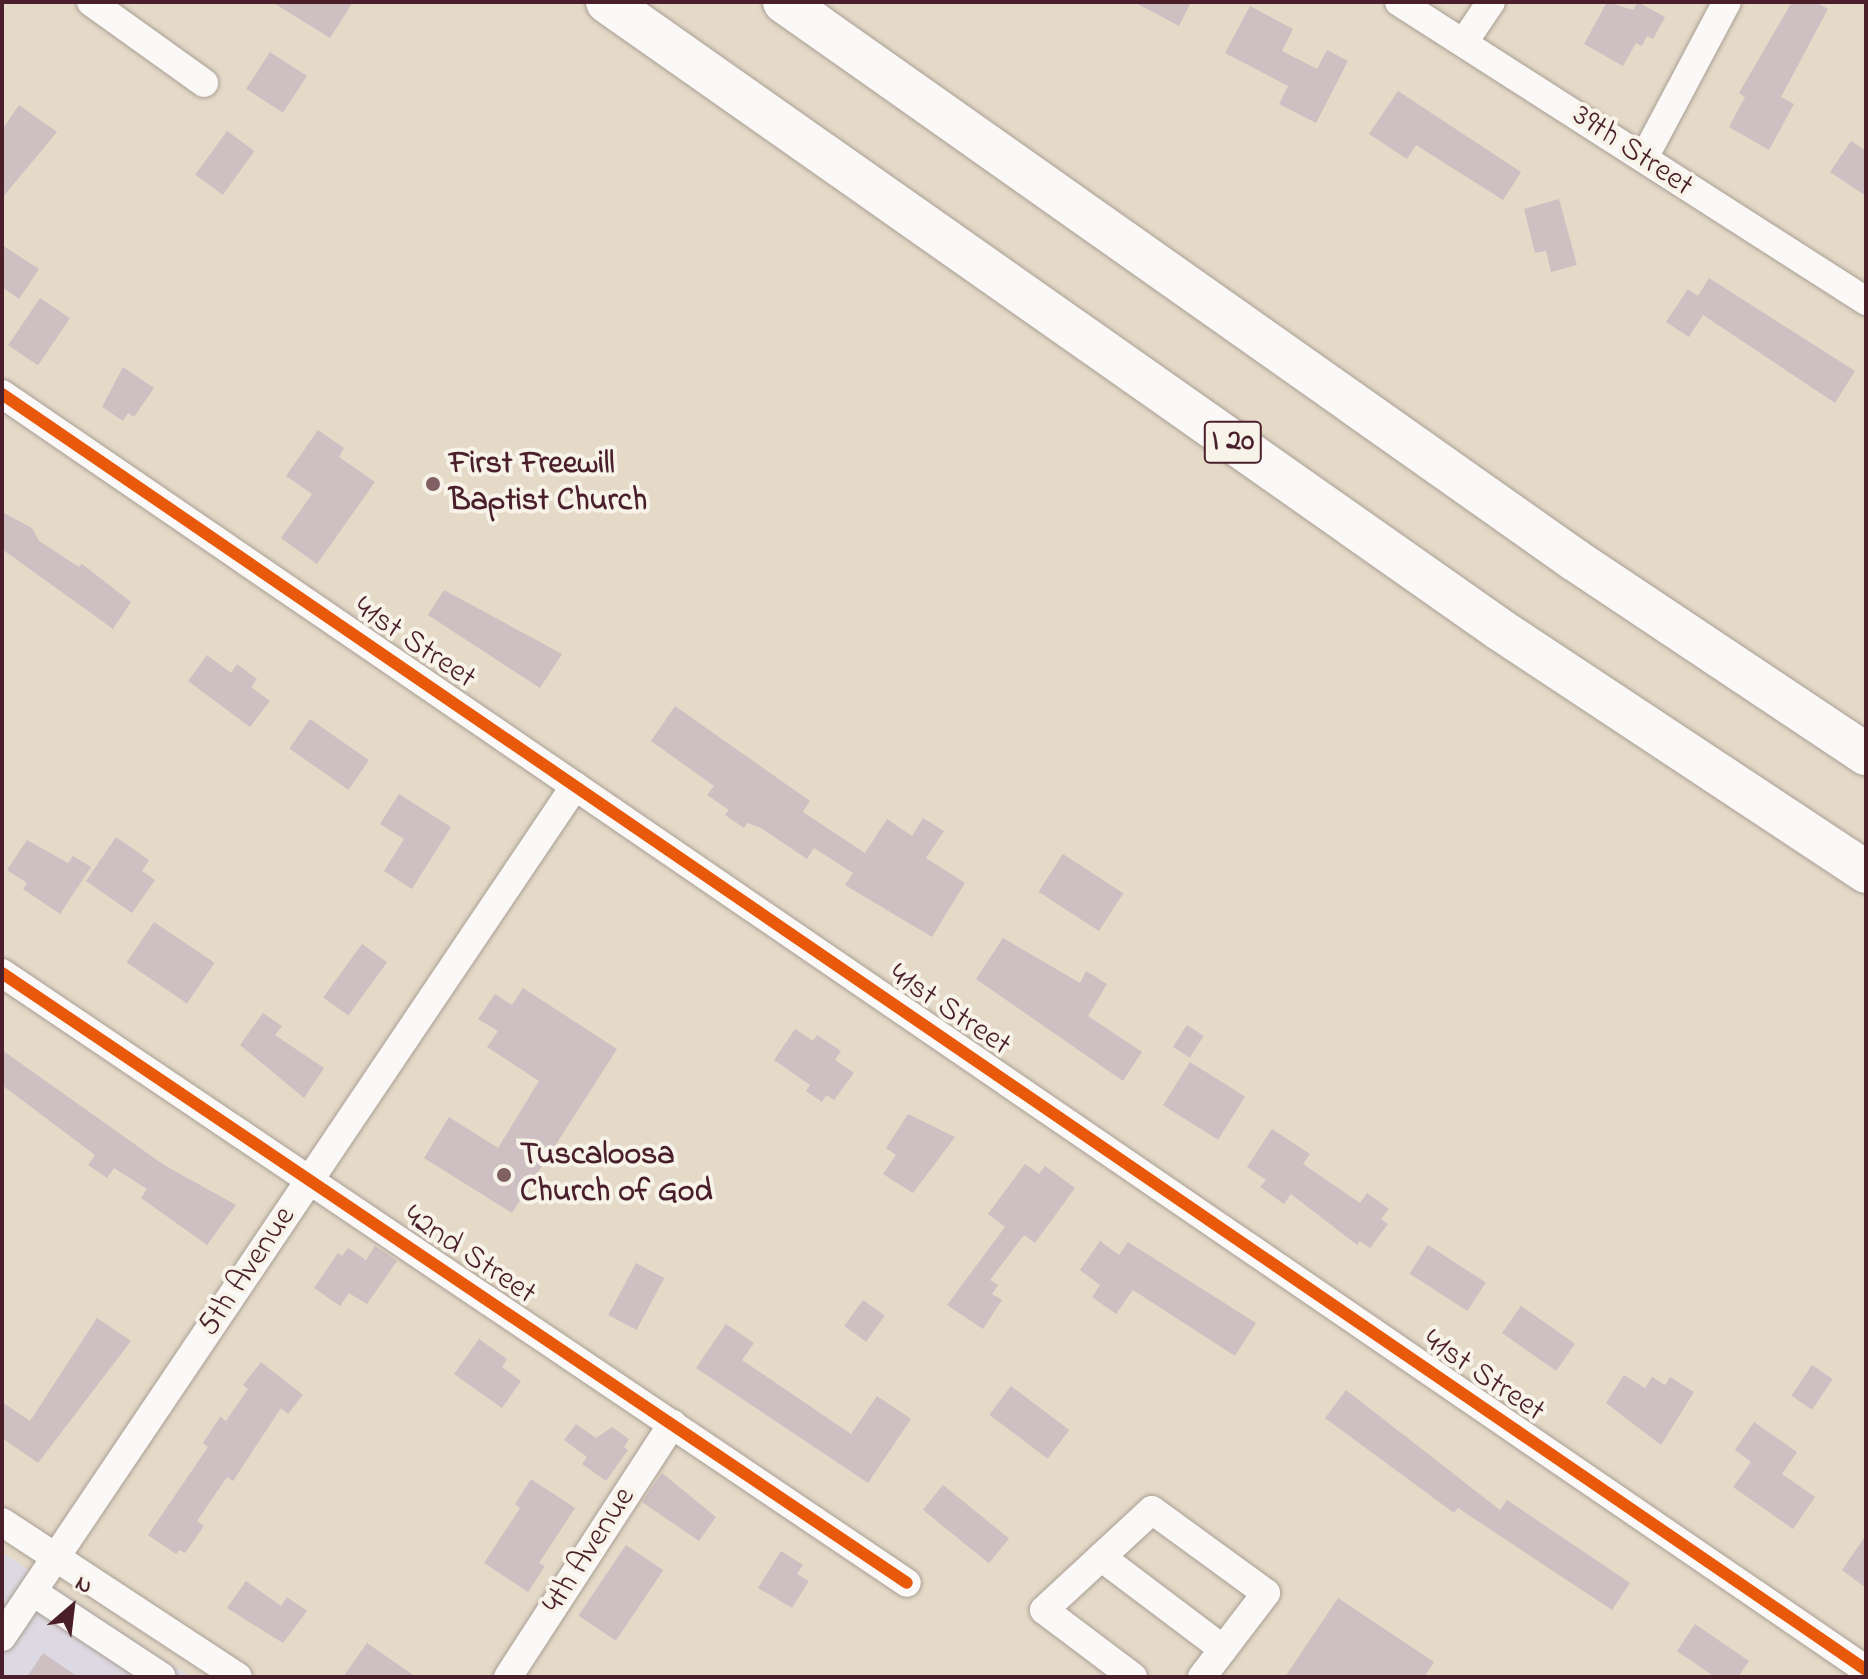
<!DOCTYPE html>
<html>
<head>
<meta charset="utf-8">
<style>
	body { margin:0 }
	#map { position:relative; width:1868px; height:1679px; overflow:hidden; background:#e5dac8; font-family:"Indie Flower",sans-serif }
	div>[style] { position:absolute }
	.built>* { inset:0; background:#ddd9e2 }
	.building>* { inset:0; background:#cdbfc2; transform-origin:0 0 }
	.roads { filter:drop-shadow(0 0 2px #a99e94) drop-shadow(0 0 2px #a99e94) }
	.minor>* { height:28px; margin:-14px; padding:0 14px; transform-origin:14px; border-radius:14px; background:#fbf9f7 }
	.highway>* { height:42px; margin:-21px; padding:0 21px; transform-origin:21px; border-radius:21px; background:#fbf9f7 }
	.cycleway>* { height:12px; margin:-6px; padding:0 6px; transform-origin:6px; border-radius:6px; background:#e8590c }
	.dots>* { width:22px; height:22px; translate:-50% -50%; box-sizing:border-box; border:4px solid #f7f3e8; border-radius:50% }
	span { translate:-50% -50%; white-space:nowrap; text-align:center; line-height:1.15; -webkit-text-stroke:8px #f7f3e8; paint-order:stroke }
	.shield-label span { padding:2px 6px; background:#f7f3e8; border:2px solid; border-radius:6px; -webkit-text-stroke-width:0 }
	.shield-label { font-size:30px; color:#4a1f2b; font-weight:700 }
	.street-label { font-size:32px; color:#4a1f2b }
	.poi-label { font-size:32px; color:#4a1f2b; font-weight:700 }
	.left { translate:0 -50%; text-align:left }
	.frame { position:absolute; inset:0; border:4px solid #4a1f2b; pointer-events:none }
	.north { position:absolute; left:32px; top:1567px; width:80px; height:80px; -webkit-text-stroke:6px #f7f3e8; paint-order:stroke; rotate:28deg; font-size:22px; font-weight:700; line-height:32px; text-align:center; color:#4a1f2b }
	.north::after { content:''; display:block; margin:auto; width:28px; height:36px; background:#4a1f2b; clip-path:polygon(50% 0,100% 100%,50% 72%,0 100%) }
</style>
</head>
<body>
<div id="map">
	<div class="built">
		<div style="clip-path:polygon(2px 1552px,191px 1677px,2px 1677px)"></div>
	</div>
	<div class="building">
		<div style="clip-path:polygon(272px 2px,353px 2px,330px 38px)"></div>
		<div style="clip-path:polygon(1134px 2px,1191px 2px,1179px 26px)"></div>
		<div style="clip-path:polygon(1607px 2px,1633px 10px,1638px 2px,1665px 17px,1653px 39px,1647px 36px,1642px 46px,1636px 43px,1623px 66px,1584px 44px)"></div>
		<div style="clip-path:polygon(1792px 2px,1815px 2px,1828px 9px,1781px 97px,1794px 104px,1769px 150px,1729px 127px,1745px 97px,1739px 93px)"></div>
		<div style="clip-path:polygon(1250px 6px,1293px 29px,1282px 51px,1317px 69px,1327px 50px,1348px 61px,1316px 123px,1279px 104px,1288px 86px,1225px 53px)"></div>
		<div style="left:270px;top:52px;width:44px;height:44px;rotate:33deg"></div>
		<div style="clip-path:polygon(1398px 91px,1521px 172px,1503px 200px,1416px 145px,1407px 159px,1369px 134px)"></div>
		<div style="clip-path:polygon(19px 105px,57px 132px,2px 198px,2px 130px)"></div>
		<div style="left:227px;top:131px;width:34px;height:54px;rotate:36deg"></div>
		<div style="clip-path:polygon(1851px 141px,1866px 151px,1866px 196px,1830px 172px)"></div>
		<div style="clip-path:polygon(1559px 199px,1577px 265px,1551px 272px,1546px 251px,1535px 253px,1524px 209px)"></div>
		<div style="clip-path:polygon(2px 245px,39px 269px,19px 299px,2px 287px)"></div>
		<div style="clip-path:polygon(1709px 278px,1855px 371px,1835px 403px,1703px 315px,1689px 337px,1666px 322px,1688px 289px,1698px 296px)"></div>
		<div style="left:40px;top:298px;width:36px;height:57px;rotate:34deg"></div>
		<div style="clip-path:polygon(123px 367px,154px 388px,134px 417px,128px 413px,123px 421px,102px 407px)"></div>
		<div style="clip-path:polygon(318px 430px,344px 448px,339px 457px,375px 482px,317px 564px,281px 538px,312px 494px,286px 476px)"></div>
		<div style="clip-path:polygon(2px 512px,32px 528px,39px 541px,79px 567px,82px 564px,131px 602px,113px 629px,2px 549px)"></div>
		<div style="clip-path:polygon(444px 590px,562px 654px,540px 688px,428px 615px)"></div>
		<div style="clip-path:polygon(207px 655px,231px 673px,237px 664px,257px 679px,251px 687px,270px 701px,250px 727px,188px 681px)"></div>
		<div style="clip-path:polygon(675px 706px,810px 801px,803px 812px,865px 853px,887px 819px,912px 836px,923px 818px,944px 831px,926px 858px,965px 883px,932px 937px,845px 885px,853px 873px,814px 848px,807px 859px,761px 828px,747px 823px,744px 828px,725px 815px,729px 810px,707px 795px,714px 786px,651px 741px)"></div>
		<div style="left:310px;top:719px;width:72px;height:36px;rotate:35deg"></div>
		<div style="clip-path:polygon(399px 794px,451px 827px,412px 889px,384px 871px,404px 839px,380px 824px)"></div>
		<div style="clip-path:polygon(116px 837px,149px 860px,142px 871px,155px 880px,132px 913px,86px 881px)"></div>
		<div style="clip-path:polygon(27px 840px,68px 863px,73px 856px,91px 867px,60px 914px,23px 889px,27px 883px,7px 870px)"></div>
		<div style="left:1063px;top:854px;width:72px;height:45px;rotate:33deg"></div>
		<div style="left:154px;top:922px;width:73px;height:49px;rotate:34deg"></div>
		<div style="clip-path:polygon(1003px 938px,1080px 983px,1086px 971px,1107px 984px,1088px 1016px,1142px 1052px,1123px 1081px,976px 979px)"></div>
		<div style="left:362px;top:944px;width:31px;height:66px;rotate:36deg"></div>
		<div style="clip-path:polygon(523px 988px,617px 1049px,512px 1213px,424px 1158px,449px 1117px,498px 1148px,539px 1081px,487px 1047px,498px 1031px,478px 1019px,495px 994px,512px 1005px)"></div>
		<div style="clip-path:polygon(263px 1013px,282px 1026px,275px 1035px,324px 1068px,304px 1098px,240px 1045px)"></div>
		<div style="left:1187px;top:1025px;width:20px;height:26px;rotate:33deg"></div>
		<div style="clip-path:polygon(795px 1029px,813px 1041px,817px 1035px,841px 1051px,835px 1060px,854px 1073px,834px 1100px,826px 1095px,822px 1102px,806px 1091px,810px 1085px,774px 1060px)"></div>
		<div style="clip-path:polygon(2px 1050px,164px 1165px,236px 1205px,207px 1245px,141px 1198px,147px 1189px,114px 1168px,107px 1178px,88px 1165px,95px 1155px,2px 1085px)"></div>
		<div style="left:1190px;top:1062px;width:65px;height:51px;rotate:32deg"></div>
		<div style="clip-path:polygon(908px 1114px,955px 1137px,913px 1193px,883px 1174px,896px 1155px,886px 1148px)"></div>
		<div style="clip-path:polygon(1272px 1129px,1310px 1154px,1303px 1164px,1360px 1203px,1367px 1193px,1389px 1209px,1381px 1219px,1388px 1224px,1370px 1248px,1360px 1241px,1357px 1245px,1291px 1194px,1284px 1204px,1260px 1187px,1266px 1180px,1247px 1167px)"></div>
		<div style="clip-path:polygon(1025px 1164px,1039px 1174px,1045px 1166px,1075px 1188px,1035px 1243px,1024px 1235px,990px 1280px,998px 1285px,992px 1294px,1002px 1300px,983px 1329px,947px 1305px,1005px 1227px,988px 1214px)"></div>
		<div style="clip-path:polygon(1100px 1241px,1119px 1255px,1128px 1242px,1256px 1323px,1235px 1356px,1133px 1290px,1116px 1314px,1092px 1297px,1100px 1285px,1080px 1270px)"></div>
		<div style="left:1428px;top:1245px;width:69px;height:34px;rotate:33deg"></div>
		<div style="clip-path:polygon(375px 1246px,397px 1261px,367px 1304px,349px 1293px,340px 1306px,314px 1288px,338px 1253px,342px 1256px,348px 1248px,366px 1260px)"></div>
		<div style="left:636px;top:1263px;width:32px;height:59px;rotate:28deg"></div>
		<div style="left:863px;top:1300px;width:27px;height:32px;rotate:36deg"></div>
		<div style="left:1521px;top:1306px;width:66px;height:33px;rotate:35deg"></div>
		<div style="clip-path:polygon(97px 1318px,131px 1341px,38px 1463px,2px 1438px,2px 1402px,30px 1421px)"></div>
		<div style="clip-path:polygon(726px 1324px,754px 1343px,742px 1360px,851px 1434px,877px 1396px,911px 1419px,868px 1483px,696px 1368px)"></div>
		<div style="clip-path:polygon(479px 1339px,507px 1359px,502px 1367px,521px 1381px,502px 1408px,454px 1374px)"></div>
		<div style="clip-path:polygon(261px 1362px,303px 1395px,288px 1414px,281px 1408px,233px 1481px,227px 1477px,197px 1521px,204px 1526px,185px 1553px,179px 1550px,176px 1554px,148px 1535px,208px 1447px,203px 1443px,220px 1417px,226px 1421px,248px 1389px,243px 1385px)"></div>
		<div style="left:1812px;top:1365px;width:25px;height:37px;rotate:34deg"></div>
		<div style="clip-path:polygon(1624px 1375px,1645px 1388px,1652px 1377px,1665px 1385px,1670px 1377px,1694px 1392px,1661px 1445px,1606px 1403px)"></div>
		<div style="left:1011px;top:1386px;width:73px;height:36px;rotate:37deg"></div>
		<div style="clip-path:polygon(1346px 1390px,1500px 1510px,1507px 1500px,1630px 1583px,1612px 1610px,1458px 1508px,1454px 1513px,1325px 1418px)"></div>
		<div style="clip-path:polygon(1754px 1422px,1797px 1452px,1782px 1474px,1815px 1497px,1793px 1529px,1733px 1487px,1751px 1462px,1735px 1450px)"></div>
		<div style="clip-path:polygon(576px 1424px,596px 1438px,612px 1427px,629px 1439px,624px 1447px,628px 1450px,606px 1481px,582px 1464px,587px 1457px,564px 1440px)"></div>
		<div style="clip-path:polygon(662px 1473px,716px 1517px,699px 1541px,642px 1502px)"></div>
		<div style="clip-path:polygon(531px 1479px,575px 1508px,539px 1563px,545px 1566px,528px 1592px,484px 1563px,520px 1508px,515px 1504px)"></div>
		<div style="left:943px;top:1485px;width:85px;height:32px;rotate:39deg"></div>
		<div style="clip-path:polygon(1866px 1535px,1866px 1588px,1842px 1570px)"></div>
		<div style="left:626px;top:1545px;width:45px;height:85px;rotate:34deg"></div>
		<div style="clip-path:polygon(781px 1551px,803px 1565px,797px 1574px,809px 1581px,792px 1608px,758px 1588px)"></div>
		<div style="clip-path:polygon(246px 1581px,281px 1606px,287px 1597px,307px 1611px,283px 1643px,227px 1608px)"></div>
		<div style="clip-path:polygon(1338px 1598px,1434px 1662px,1424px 1677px,1285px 1677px)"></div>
		<div style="clip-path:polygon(1695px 1624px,1749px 1661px,1738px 1677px,1715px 1677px,1677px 1651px)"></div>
		<div style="clip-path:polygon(367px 1643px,416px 1677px,343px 1677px)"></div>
		<div style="clip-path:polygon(43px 1653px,78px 1677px,27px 1677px)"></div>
	</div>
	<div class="roads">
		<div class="minor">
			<div style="left:91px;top:2px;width:139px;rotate:35.6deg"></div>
			<div style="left:1399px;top:2px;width:555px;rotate:32.63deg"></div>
			<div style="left:1464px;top:42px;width:48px;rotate:-56deg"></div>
			<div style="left:1645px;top:156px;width:174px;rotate:-62deg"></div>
			<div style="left:2px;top:394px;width:2259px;rotate:34.39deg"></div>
			<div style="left:2px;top:973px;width:1091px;rotate:33.98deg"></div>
			<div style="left:2px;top:1522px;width:282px;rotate:33.3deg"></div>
			<div style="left:1101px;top:1557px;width:153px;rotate:37deg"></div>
			<div style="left:33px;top:1592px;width:154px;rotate:33.4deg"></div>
			<div style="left:2px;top:1637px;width:1026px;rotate:-56.05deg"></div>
			<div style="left:508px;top:1677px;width:302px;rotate:-57deg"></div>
			<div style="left:1133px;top:1677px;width:111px;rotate:-143deg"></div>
			<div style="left:1044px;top:1610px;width:147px;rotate:-42.8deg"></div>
			<div style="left:1152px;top:1510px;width:141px;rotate:36.1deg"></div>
			<div style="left:1266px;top:1593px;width:106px;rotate:127.3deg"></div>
		</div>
		<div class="highway">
			<div style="left:607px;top:2px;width:1090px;rotate:35.1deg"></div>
			<div style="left:1499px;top:629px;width:440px;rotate:33.5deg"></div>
			<div style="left:784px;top:2px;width:968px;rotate:35.2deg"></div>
			<div style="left:1575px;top:560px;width:350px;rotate:33.7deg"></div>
		</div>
	</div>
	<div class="cycleway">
		<div style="left:2px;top:394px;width:2259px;rotate:34.39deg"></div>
		<div style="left:2px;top:973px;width:1091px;rotate:33.98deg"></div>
	</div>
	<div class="dots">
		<div style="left:433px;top:484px;background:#806062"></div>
		<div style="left:504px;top:1175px;background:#806062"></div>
	</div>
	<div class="shield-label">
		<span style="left:1233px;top:442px">I 20</span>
	</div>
	<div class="street-label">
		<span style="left:1632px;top:152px;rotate:34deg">39th Street</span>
		<span style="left:414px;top:644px;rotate:34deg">41st Street</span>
		<span style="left:949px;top:1011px;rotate:34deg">41st Street</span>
		<span style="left:469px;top:1256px;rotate:34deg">42nd Street</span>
		<span style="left:248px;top:1272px;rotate:-56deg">5th Avenue</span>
		<span style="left:1483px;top:1377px;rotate:34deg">41st Street</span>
		<span style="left:590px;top:1551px;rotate:-57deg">4th Avenue</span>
	</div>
	<div class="poi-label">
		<span class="left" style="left:449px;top:484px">First Freewill<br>Baptist Church</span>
		<span class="left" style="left:520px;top:1175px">Tuscaloosa<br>Church of God</span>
	</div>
	<div class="frame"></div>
	<div class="north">N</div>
</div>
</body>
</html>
